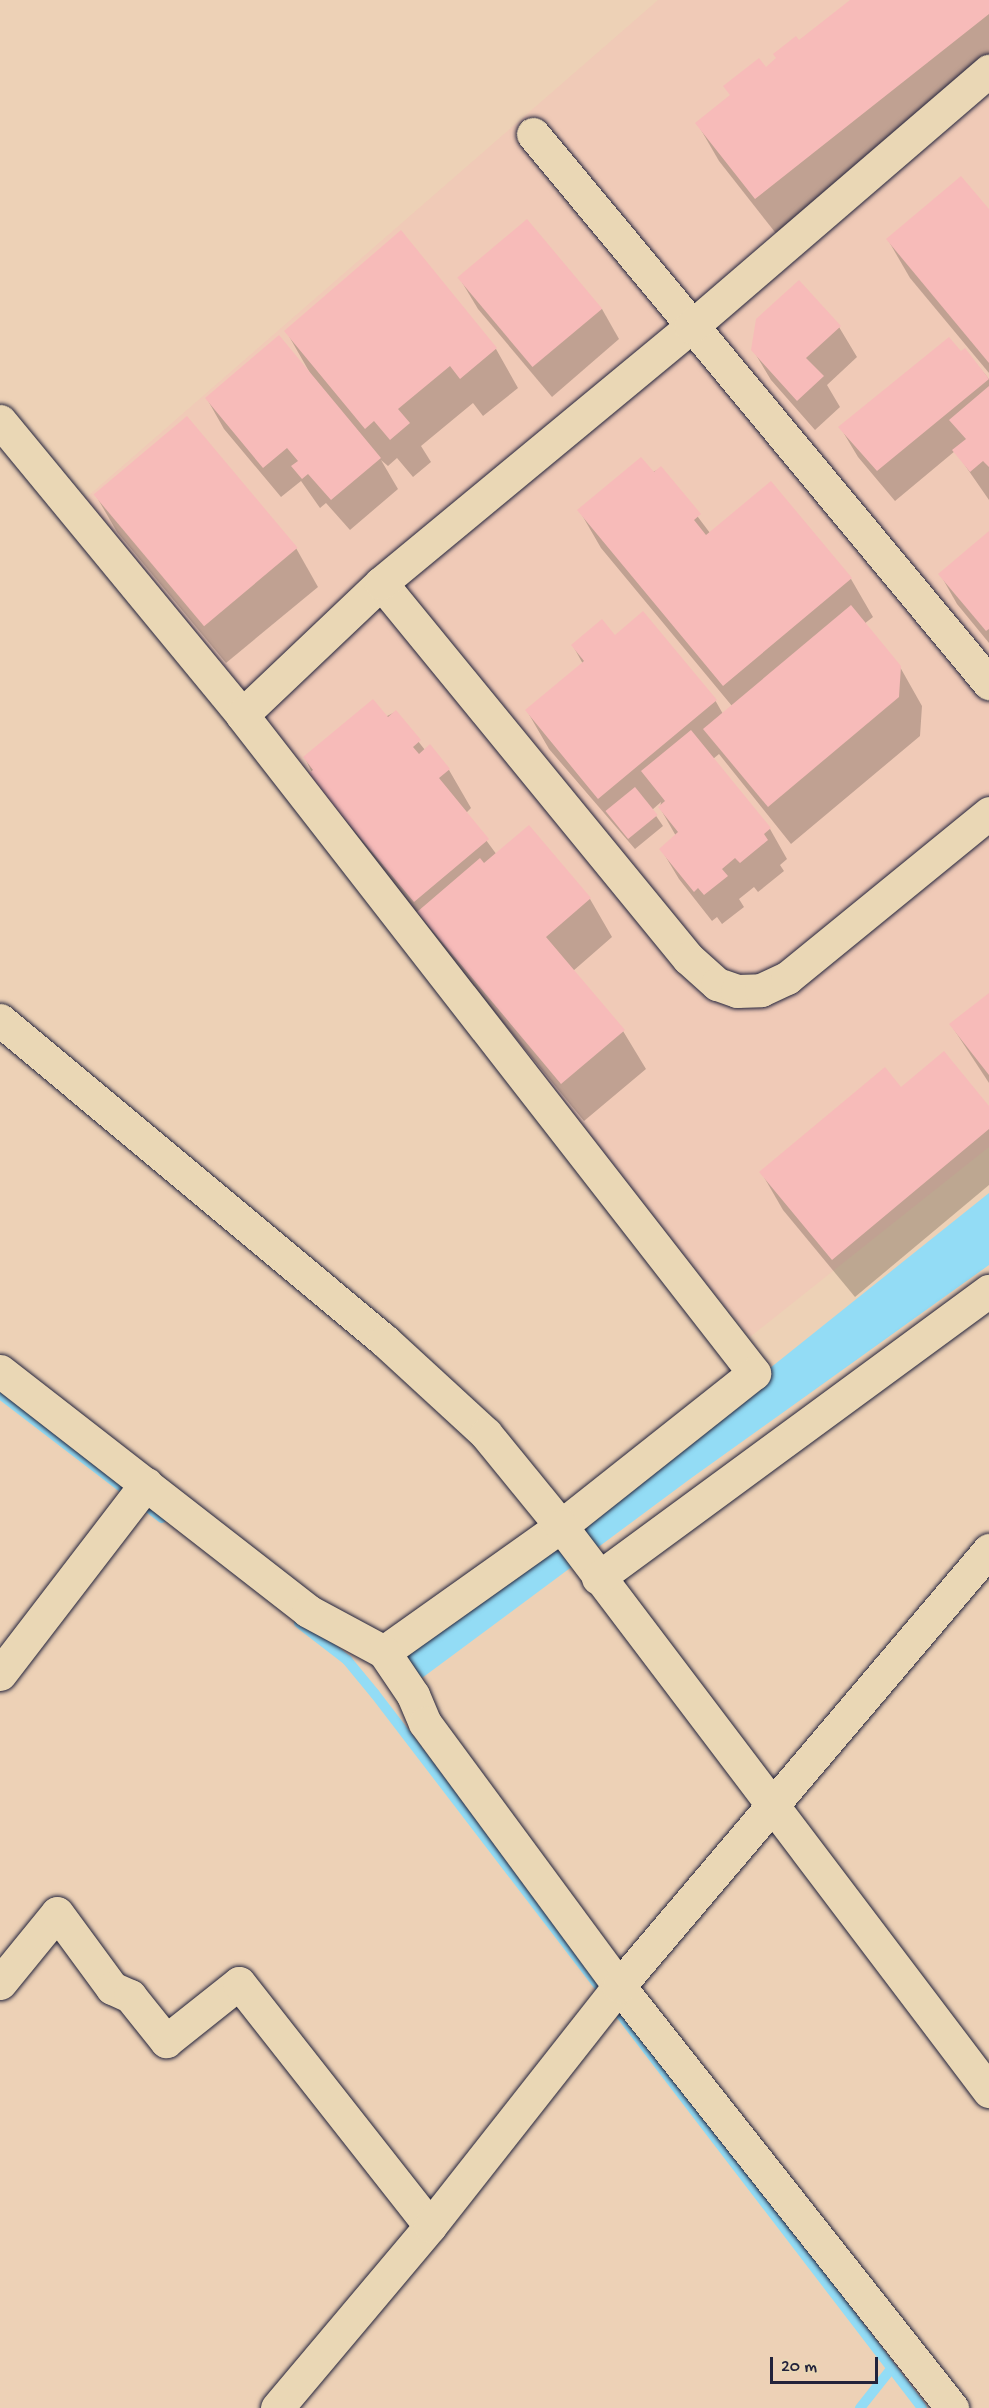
<!DOCTYPE html>
<html>
<head>
<meta charset="utf-8">
<style>
	body { margin:0 }
	#map { position:relative; width:989px; height:2408px; overflow:hidden; background:#edd1b6; font-family:"Gochi Hand",sans-serif }
	div>[style] { position:absolute }
	.built>* { inset:0; background:#f0cab7 }
	.water>* { inset:0; background:#93dcf5 }
	.shadow>* { inset:0; background:#0003 }
	.stream>* { height:10px; margin:-5px; padding:0 5px; transform-origin:5px; border-radius:5px; background:#93dcf5 }
	.building>* { inset:0; background:#f7bbb9; transform-origin:0 0 }
	.roads { filter:drop-shadow(0 0 2px #22223b) drop-shadow(0 0 2px #22223b) }
	.minor>* { height:33px; margin:-16.5px; padding:0 16.5px; transform-origin:16.5px; border-radius:16.5px; background:#ead7b5 }
	span { translate:-50% -50%; white-space:nowrap; text-align:center; line-height:1.15; -webkit-text-stroke:4.5px #ead7b5; paint-order:stroke }
	.scale { position:absolute; left:770px; top:2357px; width:108px; height:27px; box-sizing:border-box; border:3px solid #22223b; border-top:0; padding-left:8px; font-size:18px; line-height:21px; white-space:nowrap; color:#22223b; -webkit-text-stroke:4px #ead7b5; paint-order:stroke }
</style>
</head>
<body>
<div id="map">
	<div class="built">
		<div style="clip-path:polygon(658px 0,989px 0,989px 1147px,750px 1337px,72px 510px)"></div>
	</div>
	<div class="water">
		<div style="clip-path:polygon(989px 1193px,989px 1265px,690px 1479px,422px 1678px,397px 1651px,581px 1519px)"></div>
	</div>
	<div class="shadow">
		<div style="clip-path:polygon(853px 0,989px 0,989px 69px,778px 236px,719px 161px,697px 123px)"></div>
		<div style="clip-path:polygon(989px 212px,989px 373px,910px 278px,888px 240px)"></div>
		<div style="clip-path:polygon(400px 232px,496px 349px,518px 388px,483px 416px,473px 403px,421px 446px,431px 462px,413px 477px,397px 458px,388px 466px,381px 460px,398px 489px,350px 530px,326px 503px,320px 508px,301px 481px,281px 497px,224px 429px,207px 399px,310px 373px,286px 331px)"></div>
		<div style="clip-path:polygon(460px 279px,602px 309px,619px 339px,552px 397px,478px 309px)"></div>
		<div style="clip-path:polygon(839px 327px,857px 357px,827px 385px,840px 407px,815px 430px,771px 380px,753px 350px)"></div>
		<div style="clip-path:polygon(965px 350px,989px 379px,989px 500px,955px 451px,895px 501px,858px 457px,840px 427px)"></div>
		<div style="clip-path:polygon(661px 468px,710px 533px,851px 579px,873px 617px,864px 624px,900px 667px,922px 706px,920px 736px,791px 844px,719px 754px,713px 759px,770px 829px,787px 859px,780px 865px,784px 871px,758px 892px,754px 887px,739px 899px,744px 907px,722px 924px,717px 917px,712px 921px,679px 879px,661px 849px,676px 836px,660px 808px,661px 802px,652px 810px,663px 826px,635px 849px,549px 749px,527px 711px,583px 664px,573px 646px,614px 637px,715px 700px,723px 714px,732px 706px,601px 548px,579px 510px)"></div>
		<div style="clip-path:polygon(95px 494px,296px 548px,318px 587px,226px 663px,117px 532px)"></div>
		<div style="clip-path:polygon(989px 533px,989px 643px,957px 604px,940px 574px)"></div>
		<div style="clip-path:polygon(395px 712px,425px 750px,430px 746px,449px 770px,471px 808px,466px 813px,497px 855px,529px 827px,590px 899px,612px 937px,573px 971px,623px 1031px,646px 1069px,584px 1121px,331px 813px,305px 758px)"></div>
		<div style="clip-path:polygon(989px 995px,989px 1083px,951px 1025px)"></div>
		<div style="clip-path:polygon(900px 1089px,989px 1108px,989px 1185px,855px 1297px,783px 1210px,761px 1172px)"></div>
	</div>
	<div class="stream">
		<div style="left:0;top:1394px;width:204px;rotate:37.4deg"></div>
		<div style="left:299px;top:1623px;width:61px;rotate:37.6deg"></div>
		<div style="left:347px;top:1660px;width:44px;rotate:50.5deg"></div>
		<div style="left:375px;top:1694px;width:899px;rotate:52.54deg"></div>
		<div style="left:860px;top:2408px;width:50px;rotate:-51.5deg"></div>
	</div>
	<div class="building">
		<div style="clip-path:polygon(850px 0,989px 0,989px 14px,755px 199px,695px 123px,730px 95px,723px 86px,759px 58px,766px 67px,776px 58px,773px 54px,796px 36px,799px 40px)"></div>
		<div style="clip-path:polygon(961px 176px,989px 209px,989px 363px,886px 239px)"></div>
		<div style="left:527px;top:219px;width:117px;height:91px;rotate:50deg"></div>
		<div style="clip-path:polygon(401px 230px,497px 348px,460px 379px,450px 366px,398px 409px,410px 423px,390px 440px,374px 421px,365px 429px,284px 331px)"></div>
		<div style="clip-path:polygon(799px 280px,841px 326px,806px 358px,824px 376px,797px 401px,751px 350px,756px 319px)"></div>
		<div style="clip-path:polygon(279px 335px,381px 458px,331px 500px,308px 474px,302px 479px,291px 466px,298px 461px,287px 448px,263px 468px,205px 398px)"></div>
		<div style="clip-path:polygon(949px 337px,961px 351px,965px 348px,989px 379px,877px 471px,838px 427px)"></div>
		<div style="clip-path:polygon(989px 386px,989px 467px,983px 461px,970px 472px,952px 450px,966px 439px,949px 420px)"></div>
		<div style="left:187px;top:416px;width:172px;height:122px;rotate:50deg"></div>
		<div style="clip-path:polygon(641px 457px,654px 472px,661px 466px,701px 514px,694px 520px,706px 535px,771px 481px,852px 578px,723px 686px,577px 510px)"></div>
		<div style="clip-path:polygon(989px 531px,989px 629px,986px 631px,938px 574px)"></div>
		<div style="clip-path:polygon(851px 605px,901px 666px,899px 697px,768px 807px,703px 729px)"></div>
		<div style="clip-path:polygon(643px 611px,717px 700px,598px 799px,525px 710px,584px 661px,571px 645px,602px 619px,615px 635px)"></div>
		<div style="clip-path:polygon(373px 699px,388px 717px,396px 710px,421px 740px,413px 747px,419px 754px,430px 744px,450px 769px,439px 778px,489px 839px,414px 902px,307px 774px,313px 770px,303px 757px)"></div>
		<div style="clip-path:polygon(691px 730px,771px 828px,764px 834px,768px 840px,740px 863px,735px 858px,722px 869px,728px 876px,704px 895px,698px 888px,694px 892px,659px 849px,678px 832px,658px 807px,665px 801px,641px 771px)"></div>
		<div style="left:635px;top:787px;width:36px;height:38px;rotate:51deg"></div>
		<div style="clip-path:polygon(529px 825px,591px 898px,546px 937px,625px 1030px,561px 1084px,417px 912px,480px 858px,484px 863px)"></div>
		<div style="clip-path:polygon(989px 993px,989px 1075px,949px 1024px)"></div>
		<div style="clip-path:polygon(944px 1051px,989px 1106px,989px 1129px,832px 1260px,759px 1172px,885px 1067px,901px 1087px)"></div>
	</div>
	<div class="roads">
		<div class="minor">
			<div style="left:533px;top:134px;width:714px;rotate:50.29deg"></div>
			<div style="left:0;top:421px;width:381px;rotate:50.5deg"></div>
			<div style="left:242px;top:715px;width:834px;rotate:52.11deg"></div>
			<div style="left:754px;top:1373px;width:246px;rotate:141.6deg"></div>
			<div style="left:561px;top:1526px;width:217px;rotate:144.6deg"></div>
			<div style="left:381px;top:583px;width:485px;rotate:50.7deg"></div>
			<div style="left:688px;top:958px;width:39px;rotate:42deg"></div>
			<div style="left:717px;top:984px;width:21px;rotate:19deg"></div>
			<div style="left:737px;top:991px;width:24px;rotate:-2deg"></div>
			<div style="left:761px;top:990px;width:29px;rotate:-25deg"></div>
			<div style="left:787px;top:978px;width:261px;rotate:-39.2deg"></div>
			<div style="left:242px;top:715px;width:192px;rotate:-43.5deg"></div>
			<div style="left:381px;top:583px;width:402px;rotate:-39.6deg"></div>
			<div style="left:691px;top:327px;width:393px;rotate:-40.7deg"></div>
			<div style="left:0;top:1020px;width:501px;rotate:39.82deg"></div>
			<div style="left:385px;top:1341px;width:137px;rotate:42.6deg"></div>
			<div style="left:486px;top:1434px;width:119px;rotate:50.8deg"></div>
			<div style="left:561px;top:1526px;width:709px;rotate:52.86deg"></div>
			<div style="left:0;top:1371px;width:390px;rotate:37.9deg"></div>
			<div style="left:308px;top:1611px;width:86px;rotate:28.3deg"></div>
			<div style="left:384px;top:1652px;width:52px;rotate:56deg"></div>
			<div style="left:413px;top:1695px;width:30px;rotate:67deg"></div>
			<div style="left:425px;top:1723px;width:327px;rotate:53.6deg"></div>
			<div style="left:619px;top:1986px;width:538px;rotate:51.72deg"></div>
			<div style="left:598px;top:1578px;width:485px;rotate:-36.3deg"></div>
			<div style="left:0;top:1674px;width:240px;rotate:-52.5deg"></div>
			<div style="left:0;top:1983px;width:90px;rotate:-50.8deg"></div>
			<div style="left:57px;top:1913px;width:93px;rotate:53.7deg"></div>
			<div style="left:112px;top:1988px;width:20px;rotate:24deg"></div>
			<div style="left:130px;top:1996px;width:58px;rotate:51.3deg"></div>
			<div style="left:166px;top:2041px;width:93px;rotate:-38.5deg"></div>
			<div style="left:239px;top:1983px;width:309px;rotate:51.8deg"></div>
			<div style="left:277px;top:2408px;width:238px;rotate:-49.9deg"></div>
			<div style="left:430px;top:2226px;width:305px;rotate:-51.8deg"></div>
			<div style="left:619px;top:1986px;width:572px;rotate:-49.68deg"></div>
		</div>
	</div>
	<div class="scale">20 m</div>
</div>
</body>
</html>
